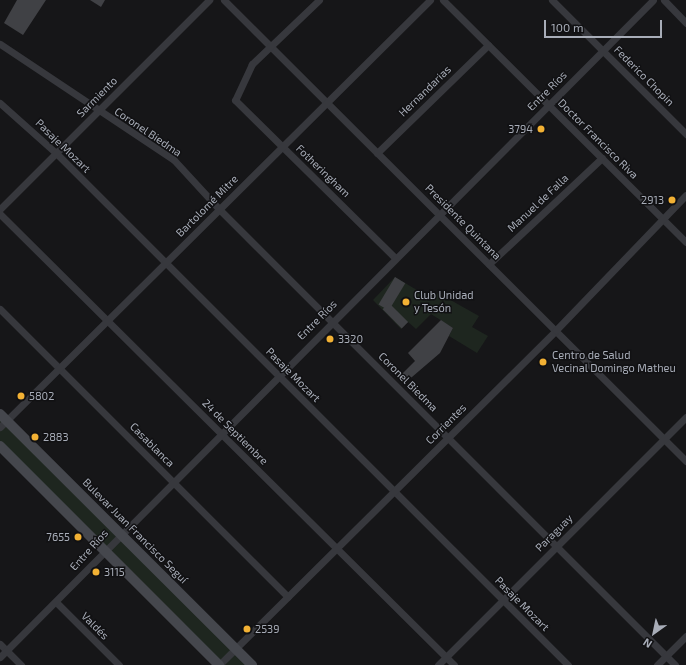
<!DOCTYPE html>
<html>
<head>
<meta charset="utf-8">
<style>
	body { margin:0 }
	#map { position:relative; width:686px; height:665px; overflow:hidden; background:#161618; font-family:"Exo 2",sans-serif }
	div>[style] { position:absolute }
	.green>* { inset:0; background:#1e261f }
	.building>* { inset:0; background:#404145; transform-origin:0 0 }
	.street>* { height:7px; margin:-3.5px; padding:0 3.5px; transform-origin:3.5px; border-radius:3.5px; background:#37383d }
	.secondary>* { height:10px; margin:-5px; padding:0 5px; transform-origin:5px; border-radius:5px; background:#45474d }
	.dots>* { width:11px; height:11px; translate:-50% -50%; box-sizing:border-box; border:2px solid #111113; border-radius:50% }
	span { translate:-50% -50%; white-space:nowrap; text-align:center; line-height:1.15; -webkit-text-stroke:3px #111113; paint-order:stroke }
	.street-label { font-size:11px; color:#a8adb8 }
	.poi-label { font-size:11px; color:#a8adb8 }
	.right { translate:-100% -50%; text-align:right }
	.left { translate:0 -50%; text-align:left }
	.north { position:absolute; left:634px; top:613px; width:40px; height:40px; -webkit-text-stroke:3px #111113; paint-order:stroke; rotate:213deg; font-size:11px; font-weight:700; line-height:16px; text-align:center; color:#a8adb8 }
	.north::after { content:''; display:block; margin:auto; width:14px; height:18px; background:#a8adb8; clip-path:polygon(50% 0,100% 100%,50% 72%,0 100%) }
	.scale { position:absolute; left:544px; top:20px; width:118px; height:18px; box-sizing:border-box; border:2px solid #a8adb8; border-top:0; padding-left:5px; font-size:12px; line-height:14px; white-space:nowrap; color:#a8adb8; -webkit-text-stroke:3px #111113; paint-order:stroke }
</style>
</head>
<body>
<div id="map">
	<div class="green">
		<div style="clip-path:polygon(395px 277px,432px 299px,438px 293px,479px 316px,472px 327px,488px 336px,477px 353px,449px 336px,453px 328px,431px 314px,416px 329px,408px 322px,401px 329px,373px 300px)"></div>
		<div style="clip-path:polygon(0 414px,252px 665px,219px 665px,0 446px)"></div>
	</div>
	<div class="building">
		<div style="clip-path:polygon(17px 0,46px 0,23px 35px,4px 23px)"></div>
		<div style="clip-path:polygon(90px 0,105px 0,101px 7px)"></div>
		<div style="left:395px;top:277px;width:12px;height:32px;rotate:31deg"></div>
		<div style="left:389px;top:303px;width:27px;height:9px;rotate:45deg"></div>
		<div style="clip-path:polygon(441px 320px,453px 328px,440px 353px,405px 383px,399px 377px,415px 361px,408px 353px)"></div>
	</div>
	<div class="street">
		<div style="left:224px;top:0;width:653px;rotate:44.94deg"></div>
		<div style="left:319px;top:0;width:93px;rotate:136.3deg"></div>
		<div style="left:252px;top:64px;width:40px;rotate:115deg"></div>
		<div style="left:235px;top:100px;width:225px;rotate:44.6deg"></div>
		<div style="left:443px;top:0;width:343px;rotate:44.9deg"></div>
		<div style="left:552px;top:0;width:190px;rotate:45deg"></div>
		<div style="left:664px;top:0;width:32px;rotate:46deg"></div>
		<div style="left:0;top:44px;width:209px;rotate:33.7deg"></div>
		<div style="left:174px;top:160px;width:67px;rotate:47.4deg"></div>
		<div style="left:219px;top:209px;width:645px;rotate:45deg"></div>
		<div style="left:0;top:103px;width:75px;rotate:41.8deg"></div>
		<div style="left:56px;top:153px;width:724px;rotate:45deg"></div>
		<div style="left:377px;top:153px;width:155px;rotate:-44.2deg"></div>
		<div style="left:0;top:209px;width:296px;rotate:-45deg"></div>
		<div style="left:0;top:214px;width:640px;rotate:44.81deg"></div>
		<div style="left:489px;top:264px;width:155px;rotate:-43.2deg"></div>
		<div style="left:0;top:309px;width:407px;rotate:45deg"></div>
		<div style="left:0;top:427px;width:606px;rotate:-44.8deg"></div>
		<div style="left:56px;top:602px;width:89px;rotate:45deg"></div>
		<div style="left:0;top:644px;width:30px;rotate:45deg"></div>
		<div style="left:0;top:657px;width:926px;rotate:-45.17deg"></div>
		<div style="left:219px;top:665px;width:475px;rotate:-44.8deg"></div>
		<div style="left:556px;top:330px;width:187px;rotate:-46.1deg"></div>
		<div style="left:438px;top:665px;width:351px;rotate:-45deg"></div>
		<div style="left:657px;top:665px;width:41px;rotate:-45deg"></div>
	</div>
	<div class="secondary">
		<div style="left:0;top:414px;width:356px;rotate:44.9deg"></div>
		<div style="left:0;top:446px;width:310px;rotate:45deg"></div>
	</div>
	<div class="dots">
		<div style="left:541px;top:129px;background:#f2b134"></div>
		<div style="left:672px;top:200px;background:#f2b134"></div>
		<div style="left:406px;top:302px;background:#f2b134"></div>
		<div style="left:330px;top:339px;background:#f2b134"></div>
		<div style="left:543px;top:362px;background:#f2b134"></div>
		<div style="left:21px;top:396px;background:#f2b134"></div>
		<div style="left:35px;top:437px;background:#f2b134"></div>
		<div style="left:78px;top:537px;background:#f2b134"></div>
		<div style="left:96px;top:572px;background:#f2b134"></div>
		<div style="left:247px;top:629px;background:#f2b134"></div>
	</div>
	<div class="street-label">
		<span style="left:644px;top:76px;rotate:45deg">Federico Chopin</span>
		<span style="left:425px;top:91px;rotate:-44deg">Hernandarias</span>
		<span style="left:547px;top:91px;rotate:-45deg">Entre Ríos</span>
		<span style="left:97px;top:97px;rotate:-45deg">Sarmiento</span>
		<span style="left:148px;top:132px;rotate:34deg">Coronel Biedma</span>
		<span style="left:598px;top:139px;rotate:45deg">Doctor Francisco Riva</span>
		<span style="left:63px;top:146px;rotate:44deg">Pasaje Mozart</span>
		<span style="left:323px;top:171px;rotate:44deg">Fotheringham</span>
		<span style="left:538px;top:203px;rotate:-43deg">Manuel de Falla</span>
		<span style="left:207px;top:206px;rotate:-45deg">Bartolomé Mitre</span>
		<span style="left:463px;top:222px;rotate:45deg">Presidente Quintana</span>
		<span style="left:317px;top:320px;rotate:-45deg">Entre Ríos</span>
		<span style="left:293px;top:375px;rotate:45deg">Pasaje Mozart</span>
		<span style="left:408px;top:382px;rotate:45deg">Coronel Biedma</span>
		<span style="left:446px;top:424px;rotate:-45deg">Corrientes</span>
		<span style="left:235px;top:432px;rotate:45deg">24 de Septiembre</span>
		<span style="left:152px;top:445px;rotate:45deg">Casablanca</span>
		<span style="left:135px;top:531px;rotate:45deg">Bulevar Juan Francisco Seguí</span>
		<span style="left:554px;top:533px;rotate:-45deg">Paraguay</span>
		<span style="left:89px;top:550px;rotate:-48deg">Entre Ríos</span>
		<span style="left:522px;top:604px;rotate:45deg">Pasaje Mozart</span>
		<span style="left:95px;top:626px;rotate:45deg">Valdés</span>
	</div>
	<div class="poi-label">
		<span class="right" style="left:533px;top:129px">3794</span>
		<span class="right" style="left:664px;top:200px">2913</span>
		<span class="left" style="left:414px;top:302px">Club Unidad<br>y Tesón</span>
		<span class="left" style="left:338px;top:339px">3320</span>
		<span class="left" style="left:552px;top:362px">Centro de Salud<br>Vecinal Domingo Matheu</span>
		<span class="left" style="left:29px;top:396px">5802</span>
		<span class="left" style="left:43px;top:437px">2883</span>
		<span class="right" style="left:70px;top:537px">7655</span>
		<span class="left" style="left:104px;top:572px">3115</span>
		<span class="left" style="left:255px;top:629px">2539</span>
	</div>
	<div class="north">N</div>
	<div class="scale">100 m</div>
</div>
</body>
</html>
